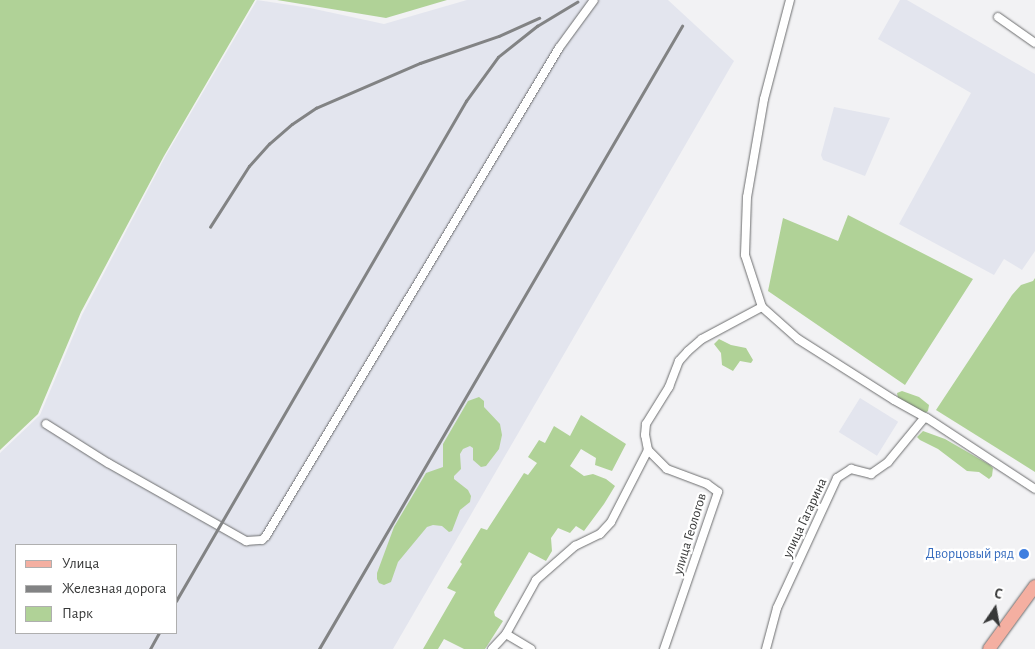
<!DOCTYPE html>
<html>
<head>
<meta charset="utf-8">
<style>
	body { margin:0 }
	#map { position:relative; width:1035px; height:649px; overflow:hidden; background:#f2f2f4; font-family:"Alegreya Sans",sans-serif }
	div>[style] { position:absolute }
	.built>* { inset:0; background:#e3e5ee; transform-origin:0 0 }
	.green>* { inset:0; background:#b0d297 }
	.roads { filter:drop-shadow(0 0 1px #6c6d6e) drop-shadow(0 0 1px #6c6d6e) }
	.street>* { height:8px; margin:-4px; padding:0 4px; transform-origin:4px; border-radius:4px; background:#fff }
	.primary>* { height:12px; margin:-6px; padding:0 6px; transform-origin:6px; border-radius:6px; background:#f4afa1 }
	.rail>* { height:2.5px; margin:-1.25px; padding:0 1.25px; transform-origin:1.25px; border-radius:1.25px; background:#828384 }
	.dots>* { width:14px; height:14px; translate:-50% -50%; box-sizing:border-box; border:2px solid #fff; border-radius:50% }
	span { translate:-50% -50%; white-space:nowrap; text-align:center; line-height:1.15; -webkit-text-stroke:4.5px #fff; paint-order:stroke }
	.street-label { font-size:14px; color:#373838 }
	.shop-label { font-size:14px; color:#366cbe }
	.right { translate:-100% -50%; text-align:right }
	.legend { position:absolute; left:15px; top:544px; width:162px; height:90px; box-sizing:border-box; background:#fff; border:1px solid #afafaf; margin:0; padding:6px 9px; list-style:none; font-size:15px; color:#373838 }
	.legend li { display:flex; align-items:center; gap:10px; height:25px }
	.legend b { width:25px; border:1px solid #afafaf }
	.north { position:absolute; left:970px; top:584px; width:50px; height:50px; -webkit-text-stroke:4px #fff; paint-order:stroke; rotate:12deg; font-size:14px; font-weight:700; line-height:20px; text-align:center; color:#373838 }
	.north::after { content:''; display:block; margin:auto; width:18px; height:22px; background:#373838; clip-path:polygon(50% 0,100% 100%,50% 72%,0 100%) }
</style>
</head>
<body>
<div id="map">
	<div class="built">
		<div style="clip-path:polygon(evenodd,257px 0,310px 8px,384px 24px,467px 0,668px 0,734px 61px,393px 649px,0 649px,0 453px,40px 415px,82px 315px,165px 157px,257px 0,16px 545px,176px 545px,176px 633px,16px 633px,16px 545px)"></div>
		<div style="clip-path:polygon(900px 0,907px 0,1035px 74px,1035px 251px,1022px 270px,1004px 259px,994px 275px,899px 224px,971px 93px,878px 39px)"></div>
		<div style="clip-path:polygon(834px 107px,890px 118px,865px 176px,823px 160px,821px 155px)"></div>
		<div style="left:860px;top:398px;width:45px;height:40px;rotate:32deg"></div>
	</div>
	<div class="green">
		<div style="clip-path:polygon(0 0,255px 0,164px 156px,81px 312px,38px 414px,0 450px)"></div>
		<div style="clip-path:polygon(277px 0,447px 0,386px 18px)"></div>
		<div style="clip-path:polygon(848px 215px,973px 279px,905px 385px,768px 291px,783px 218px,838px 241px)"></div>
		<div style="clip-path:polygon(1035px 278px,1035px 472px,936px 410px,1012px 295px,1021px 285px,1033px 281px)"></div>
		<div style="clip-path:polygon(719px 339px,731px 345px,746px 348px,753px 360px,751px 363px,740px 361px,733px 371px,722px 365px,721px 353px,714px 344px)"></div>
		<div style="clip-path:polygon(902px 391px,919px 397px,929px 405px,928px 411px,924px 414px,898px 398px,897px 393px)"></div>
		<div style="clip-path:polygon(479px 397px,484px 401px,484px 407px,500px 424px,502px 435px,499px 449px,486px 466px,481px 467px,473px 460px,473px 448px,470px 446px,463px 449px,460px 454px,461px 469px,454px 476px,454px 479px,468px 490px,471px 496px,470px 502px,460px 510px,452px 531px,449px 532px,442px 526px,433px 525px,427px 527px,398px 562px,391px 582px,384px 585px,379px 583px,377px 579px,377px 573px,394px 527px,426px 473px,443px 467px,443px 444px,468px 401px)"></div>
		<div style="clip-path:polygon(581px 415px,626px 444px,612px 471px,595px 465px,596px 458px,581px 449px,570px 466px,584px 476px,593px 474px,606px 479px,615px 486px,604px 504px,584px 531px,576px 526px,570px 533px,558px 528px,551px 538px,552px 551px,546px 561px,529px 552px,494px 612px,495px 616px,503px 621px,485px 649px,464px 649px,444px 639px,438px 649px,423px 649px,456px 592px,447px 588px,462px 564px,460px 562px,481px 528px,487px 530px,524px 473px,528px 475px,537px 463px,528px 457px,539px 440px,545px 443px,554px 426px,570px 436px)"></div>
		<div style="clip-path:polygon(923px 431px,945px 439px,990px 465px,993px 468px,992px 476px,989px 479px,979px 472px,967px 471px,938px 449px,920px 440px,917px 437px)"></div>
	</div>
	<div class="roads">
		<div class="street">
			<div style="left:790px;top:0;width:102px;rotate:104.7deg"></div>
			<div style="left:764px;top:99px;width:99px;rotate:99.8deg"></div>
			<div style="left:747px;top:197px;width:58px;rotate:92deg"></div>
			<div style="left:745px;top:255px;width:55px;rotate:71.9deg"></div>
			<div style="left:762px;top:307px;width:48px;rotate:41.6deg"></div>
			<div style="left:798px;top:339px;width:114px;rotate:32.4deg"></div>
			<div style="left:894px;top:400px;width:38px;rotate:29deg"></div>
			<div style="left:927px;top:418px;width:129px;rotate:33.3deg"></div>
			<div style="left:998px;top:17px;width:45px;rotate:35.1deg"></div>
			<div style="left:46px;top:424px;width:73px;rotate:32.2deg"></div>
			<div style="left:108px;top:463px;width:159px;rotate:29.5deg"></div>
			<div style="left:246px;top:541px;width:16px;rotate:-4deg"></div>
			<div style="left:262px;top:540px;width:6px;rotate:-45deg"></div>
			<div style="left:266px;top:536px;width:569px;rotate:-59.02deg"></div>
			<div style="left:559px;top:48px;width:59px;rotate:-53.9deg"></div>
			<div style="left:506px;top:634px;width:29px;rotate:31deg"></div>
			<div style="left:492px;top:649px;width:21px;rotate:-47deg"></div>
			<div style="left:506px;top:634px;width:62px;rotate:-60.9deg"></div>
			<div style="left:536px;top:580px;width:52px;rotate:-41.1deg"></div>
			<div style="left:575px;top:546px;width:28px;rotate:-26deg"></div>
			<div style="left:600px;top:534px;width:16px;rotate:-47deg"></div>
			<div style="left:611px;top:522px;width:81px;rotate:-62.8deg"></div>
			<div style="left:664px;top:649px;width:166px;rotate:-71deg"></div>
			<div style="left:718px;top:492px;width:14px;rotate:-144deg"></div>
			<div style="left:707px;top:484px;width:43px;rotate:-159.4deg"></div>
			<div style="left:667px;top:469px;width:27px;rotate:-135deg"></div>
			<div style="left:648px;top:450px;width:15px;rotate:-101deg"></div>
			<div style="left:645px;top:435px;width:11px;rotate:-85deg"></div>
			<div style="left:646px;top:424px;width:44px;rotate:-58.1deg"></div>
			<div style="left:669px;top:387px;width:28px;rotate:-69deg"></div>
			<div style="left:679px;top:361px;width:13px;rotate:-48deg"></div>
			<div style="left:688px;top:351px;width:18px;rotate:-41deg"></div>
			<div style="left:702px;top:339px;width:68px;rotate:-28.1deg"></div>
			<div style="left:766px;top:649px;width:42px;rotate:-75deg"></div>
			<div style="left:777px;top:608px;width:143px;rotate:-65.2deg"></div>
			<div style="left:837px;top:478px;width:17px;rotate:-33deg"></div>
			<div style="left:851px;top:469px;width:21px;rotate:14deg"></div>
			<div style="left:871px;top:474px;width:21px;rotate:-35deg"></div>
			<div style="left:888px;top:462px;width:58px;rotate:-50.6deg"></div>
		</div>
		<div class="primary">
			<div style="left:989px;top:649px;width:78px;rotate:-53.9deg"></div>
		</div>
	</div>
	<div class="rail">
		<div style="left:210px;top:227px;width:72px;rotate:-57.4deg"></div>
		<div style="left:249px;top:166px;width:30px;rotate:-48deg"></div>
		<div style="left:269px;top:144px;width:30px;rotate:-41deg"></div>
		<div style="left:292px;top:124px;width:29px;rotate:-34deg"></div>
		<div style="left:316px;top:108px;width:113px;rotate:-23.4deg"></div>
		<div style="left:420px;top:63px;width:83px;rotate:-18.9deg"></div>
		<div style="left:499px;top:36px;width:44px;rotate:-24.2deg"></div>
		<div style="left:176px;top:601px;width:578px;rotate:-59.89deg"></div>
		<div style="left:466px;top:101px;width:54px;rotate:-54deg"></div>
		<div style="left:498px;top:57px;width:50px;rotate:-38.5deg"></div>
		<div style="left:537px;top:26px;width:47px;rotate:-31deg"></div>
		<div style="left:150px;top:649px;width:18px;rotate:-61deg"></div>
		<div style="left:319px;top:649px;width:721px;rotate:-59.77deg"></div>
	</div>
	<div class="dots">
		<div style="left:1024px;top:554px;background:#3f7fe0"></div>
	</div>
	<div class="street-label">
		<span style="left:805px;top:518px;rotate:-65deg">улица Гагарина</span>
		<span style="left:690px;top:534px;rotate:-73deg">улица Геологов</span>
	</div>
	<div class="shop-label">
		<span class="right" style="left:1014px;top:554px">Дворцовый ряд</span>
	</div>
	<ul class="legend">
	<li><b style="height:6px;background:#f4afa1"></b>Улица</li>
	<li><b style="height:6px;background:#828384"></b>Железная дорога</li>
	<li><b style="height:14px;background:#b0d297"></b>Парк</li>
	</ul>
	<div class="north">С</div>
</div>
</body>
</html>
